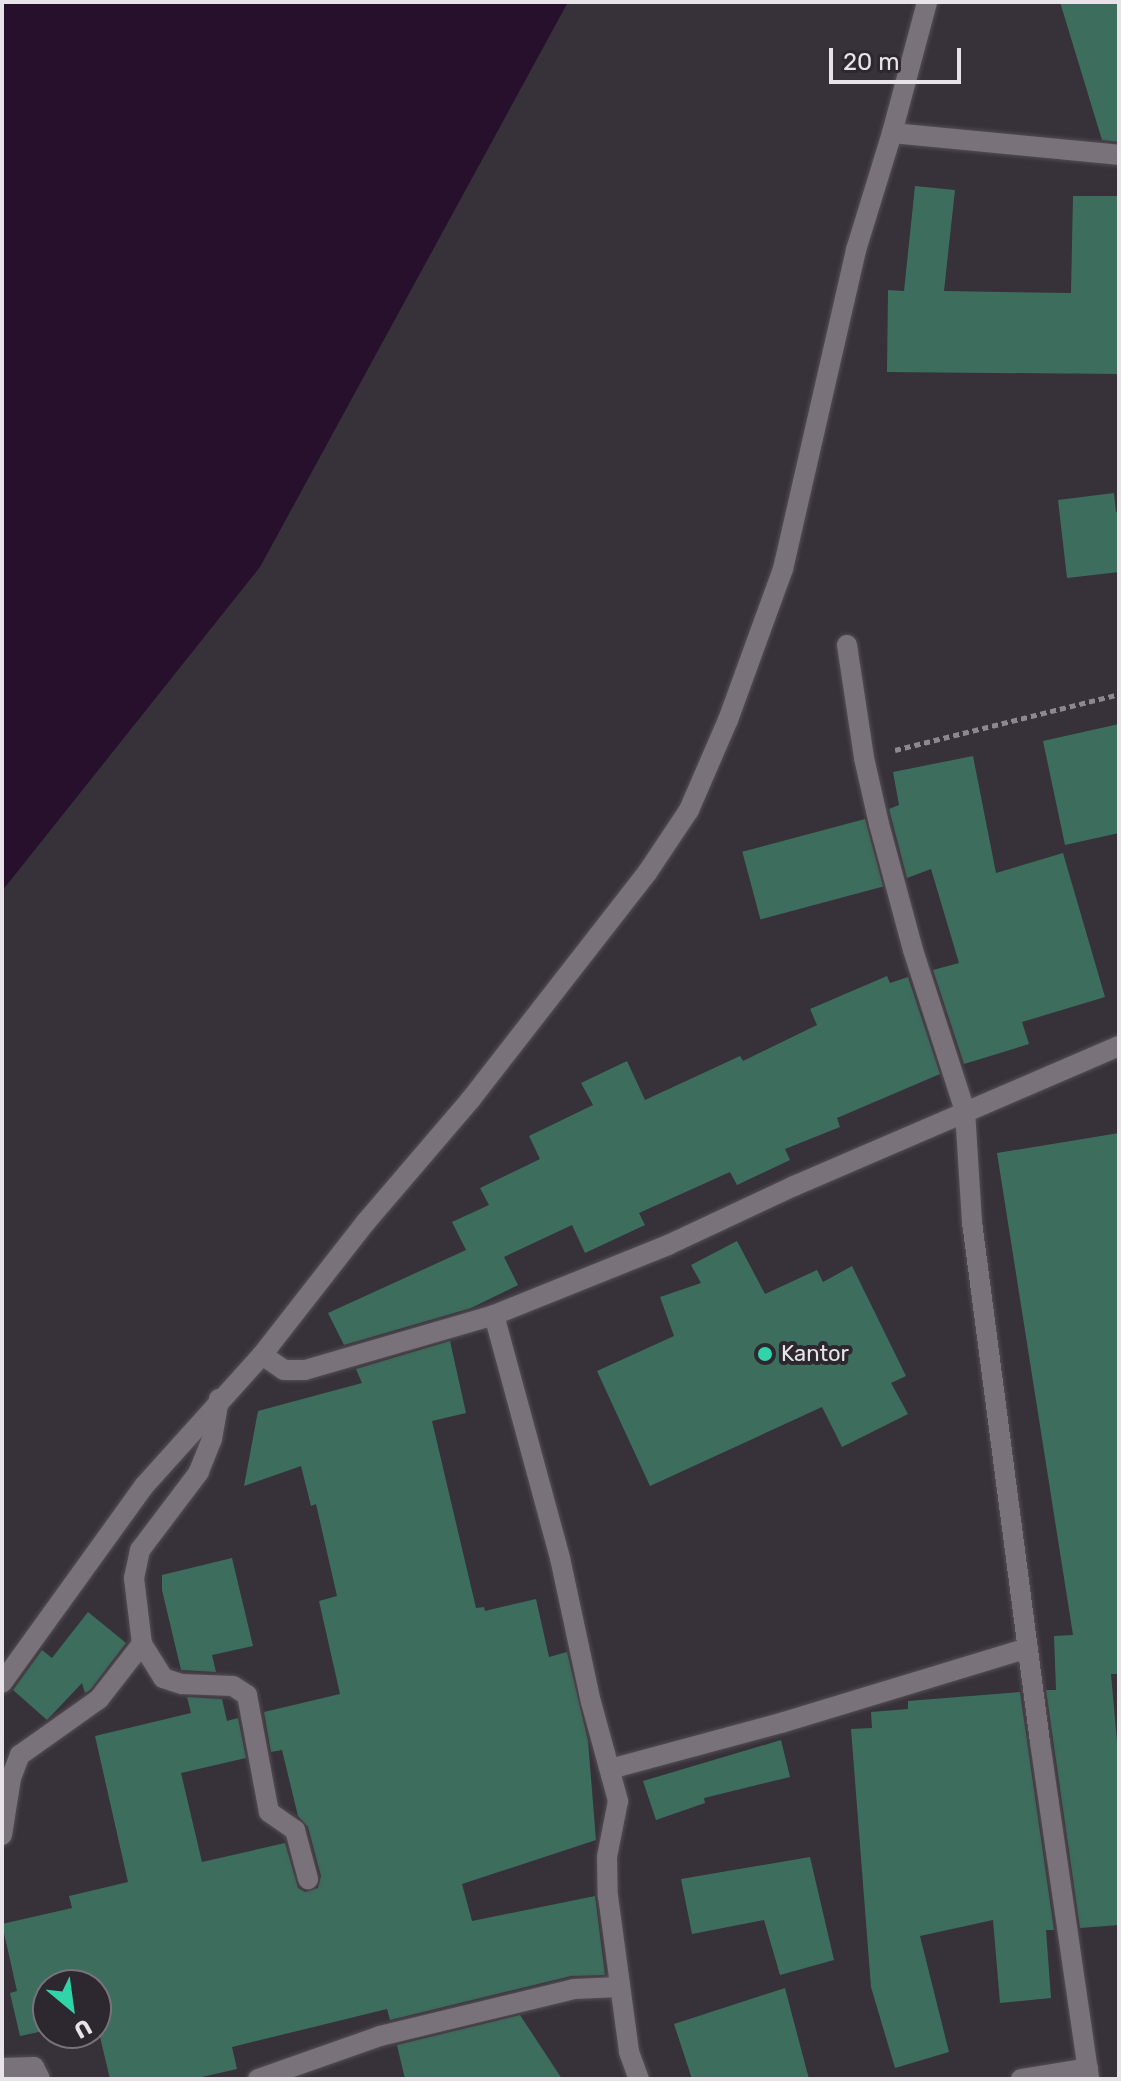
<!DOCTYPE html>
<html>
<head>
<meta charset="utf-8">
<style>
	body { margin:0 }
	#map { position:relative; width:1121px; height:2081px; overflow:hidden; background:#373139; font-family:Rubik,sans-serif }
	div>[style] { position:absolute }
	.water>* { inset:0; background:#26102c }
	.building>* { inset:0; background:#3d6e5d; transform-origin:0 0 }
	.path>* { height:5px; margin-top:-2.5px; transform-origin:0; background:repeating-linear-gradient(90deg,#8d888f 0 6px,transparent 0 10px) }
	.roads { filter:drop-shadow(0 0 2px #534e54) drop-shadow(0 0 2px #534e54) }
	.minor>* { height:20px; margin:-10px; padding:0 10px; transform-origin:10px; border-radius:10px; background:#79727b }
	.dots>* { width:22px; height:22px; translate:-50% -50%; box-sizing:border-box; border:4px solid #2d282f; border-radius:50% }
	span { translate:-50% -50%; white-space:nowrap; text-align:center; line-height:1.15; -webkit-text-stroke:8px #2d282f; paint-order:stroke }
	.poi-label { font-size:22px; color:#e7e3e8 }
	.left { translate:0 -50%; text-align:left }
	.frame { position:absolute; inset:0; border:4px solid #e7e3e8; pointer-events:none }
	.north { position:absolute; left:32px; top:1969px; width:80px; height:80px; box-sizing:border-box; background:#2d282f; border:2px solid #777379; border-radius:50%; rotate:151deg; font-size:22px; font-weight:700; line-height:32px; text-align:center; color:#e7e3e8 }
	.north::after { content:''; display:block; margin:auto; width:28px; height:36px; background:#31d4a9; clip-path:polygon(50% 0,100% 100%,50% 72%,0 100%) }
	.scale { position:absolute; left:829px; top:48px; width:132px; height:36px; box-sizing:border-box; border:4px solid #e7e3e8; border-top:0; padding-left:10px; font-size:24px; line-height:28px; white-space:nowrap; color:#e7e3e8; -webkit-text-stroke:6px #2d282f; paint-order:stroke }
</style>
</head>
<body>
<div id="map">
	<div class="water">
		<div style="clip-path:polygon(2px 2px,568px 2px,260px 567px,2px 891px)"></div>
	</div>
	<div class="building">
		<div style="clip-path:polygon(1060px 2px,1119px 2px,1119px 142px,1102px 140px)"></div>
		<div style="clip-path:polygon(915px 186px,955px 190px,944px 291px,1071px 293px,1073px 196px,1119px 196px,1119px 374px,887px 372px,888px 290px,904px 291px)"></div>
		<div style="clip-path:polygon(1114px 493px,1116px 512px,1119px 511px,1119px 572px,1067px 578px,1058px 500px)"></div>
		<div style="clip-path:polygon(1119px 724px,1119px 833px,1065px 845px,1043px 741px)"></div>
		<div style="clip-path:polygon(973px 756px,996px 873px,1063px 853px,1105px 997px,1022px 1022px,1029px 1044px,964px 1064px,933px 970px,959px 963px,931px 869px,907px 878px,889px 809px,899px 805px,893px 772px)"></div>
		<div style="left:865px;top:819px;width:70px;height:127px;rotate:75deg"></div>
		<div style="clip-path:polygon(887px 976px,890px 983px,908px 977px,940px 1074px,837px 1118px,840px 1127px,785px 1149px,790px 1160px,737px 1185px,730px 1172px,639px 1213px,645px 1225px,585px 1253px,572px 1225px,504px 1257px,518px 1285px,471px 1308px,344px 1345px,328px 1313px,466px 1250px,452px 1222px,489px 1205px,480px 1188px,540px 1159px,529px 1136px,593px 1105px,581px 1083px,627px 1061px,645px 1100px,740px 1056px,743px 1061px,817px 1025px,810px 1009px)"></div>
		<div style="clip-path:polygon(1119px 1133px,1119px 1674px,1111px 1674px,1119px 1764px,1119px 1925px,1080px 1928px,1046px 1690px,1056px 1690px,1054px 1636px,1073px 1635px,997px 1153px)"></div>
		<div style="clip-path:polygon(737px 1241px,765px 1294px,817px 1270px,823px 1282px,852px 1266px,906px 1376px,891px 1383px,908px 1414px,842px 1447px,822px 1407px,650px 1486px,597px 1371px,674px 1336px,660px 1297px,701px 1283px,691px 1265px)"></div>
		<div style="clip-path:polygon(450px 1341px,466px 1413px,432px 1421px,476px 1608px,484px 1607px,485px 1611px,536px 1599px,549px 1657px,567px 1652px,588px 1741px,596px 1840px,462px 1884px,472px 1921px,595px 1896px,605px 1975px,571px 1976px,390px 2020px,387px 2009px,232px 2047px,237px 2069px,193px 2079px,110px 2079px,96px 2020px,96px 1985px,48px 1985px,48px 2030px,20px 2036px,10px 1993px,17px 1991px,2px 1924px,72px 1908px,69px 1896px,128px 1882px,95px 1736px,191px 1713px,187px 1697px,222px 1699px,227px 1721px,238px 1718px,246px 1758px,181px 1773px,202px 1862px,285px 1843px,298px 1888px,305px 1892px,318px 1888px,321px 1876px,308px 1827px,298px 1816px,282px 1750px,271px 1752px,264px 1712px,340px 1694px,319px 1601px,337px 1596px,316px 1504px,311px 1506px,301px 1466px,244px 1486px,258px 1411px,362px 1383px,356px 1369px)"></div>
		<div style="clip-path:polygon(232px 1558px,253px 1646px,212px 1655px,216px 1672px,181px 1670px,162px 1590px,162px 1575px)"></div>
		<div style="clip-path:polygon(88px 1612px,126px 1643px,90px 1690px,85px 1693px,82px 1683px,47px 1720px,13px 1690px,42px 1650px,52px 1658px)"></div>
		<div style="clip-path:polygon(1020px 1692px,1054px 1930px,1046px 1930px,1051px 1998px,1000px 2003px,993px 1920px,920px 1936px,949px 2052px,895px 2068px,871px 1987px,851px 1729px,872px 1728px,871px 1712px,908px 1709px,908px 1701px)"></div>
		<div style="clip-path:polygon(781px 1740px,790px 1777px,704px 1798px,705px 1803px,656px 1820px,643px 1781px)"></div>
		<div style="clip-path:polygon(810px 1857px,834px 1960px,780px 1975px,764px 1920px,692px 1934px,681px 1879px)"></div>
		<div style="clip-path:polygon(785px 1988px,809px 2079px,692px 2079px,674px 2024px)"></div>
		<div style="clip-path:polygon(520px 2015px,562px 2079px,405px 2079px,397px 2045px)"></div>
	</div>
	<div class="path">
		<div style="left:895px;top:750px;width:231px;rotate:-14deg"></div>
	</div>
	<div class="roads">
		<div class="minor">
			<div style="left:892px;top:133px;width:136px;rotate:-75deg"></div>
			<div style="left:847px;top:645px;width:114px;rotate:81.4deg"></div>
			<div style="left:864px;top:758px;width:68px;rotate:77.2deg"></div>
			<div style="left:879px;top:824px;width:131px;rotate:74.9deg"></div>
			<div style="left:913px;top:950px;width:169px;rotate:72.1deg"></div>
			<div style="left:965px;top:1111px;width:111px;rotate:86.4deg"></div>
			<div style="left:972px;top:1222px;width:524px;rotate:82.55deg"></div>
			<div style="left:1040px;top:1742px;width:341px;rotate:81.7deg"></div>
			<div style="left:494px;top:1315px;width:252px;rotate:74.8deg"></div>
			<div style="left:560px;top:1558px;width:147px;rotate:77.9deg"></div>
			<div style="left:591px;top:1702px;width:103px;rotate:74.7deg"></div>
			<div style="left:618px;top:1801px;width:57px;rotate:101.1deg"></div>
			<div style="left:607px;top:1857px;width:39px;rotate:89deg"></div>
			<div style="left:608px;top:1896px;width:157px;rotate:82.3deg"></div>
			<div style="left:629px;top:2052px;width:29px;rotate:70deg"></div>
			<div style="left:262px;top:1355px;width:27px;rotate:34deg"></div>
			<div style="left:284px;top:1370px;width:21px"></div>
			<div style="left:305px;top:1370px;width:197px;rotate:-16.2deg"></div>
			<div style="left:494px;top:1315px;width:188px;rotate:-21.9deg"></div>
			<div style="left:668px;top:1245px;width:139px;rotate:-25.1deg"></div>
			<div style="left:794px;top:1186px;width:354px;rotate:-23.3deg"></div>
			<div style="left:219px;top:1399px;width:41px;rotate:99.9deg"></div>
			<div style="left:212px;top:1439px;width:35px;rotate:112deg"></div>
			<div style="left:199px;top:1472px;width:98px;rotate:127.1deg"></div>
			<div style="left:140px;top:1550px;width:29px;rotate:102deg"></div>
			<div style="left:134px;top:1578px;width:66px;rotate:83.1deg"></div>
			<div style="left:142px;top:1644px;width:40px;rotate:58deg"></div>
			<div style="left:163px;top:1678px;width:20px;rotate:18deg"></div>
			<div style="left:182px;top:1684px;width:51px;rotate:2.2deg"></div>
			<div style="left:233px;top:1686px;width:17px;rotate:33deg"></div>
			<div style="left:247px;top:1695px;width:119px;rotate:79.4deg"></div>
			<div style="left:269px;top:1812px;width:32px;rotate:35deg"></div>
			<div style="left:295px;top:1830px;width:51px;rotate:75.1deg"></div>
			<div style="left:2px;top:1683px;width:243px;rotate:-54.2deg"></div>
			<div style="left:144px;top:1486px;width:176px;rotate:-48deg"></div>
			<div style="left:262px;top:1355px;width:169px;rotate:-52deg"></div>
			<div style="left:366px;top:1222px;width:162px;rotate:-49.5deg"></div>
			<div style="left:471px;top:1099px;width:286px;rotate:-52.1deg"></div>
			<div style="left:647px;top:873px;width:76px;rotate:-56.3deg"></div>
			<div style="left:689px;top:810px;width:98px;rotate:-66.6deg"></div>
			<div style="left:728px;top:720px;width:161px;rotate:-70deg"></div>
			<div style="left:783px;top:569px;width:327px;rotate:-77.1deg"></div>
			<div style="left:856px;top:250px;width:122px;rotate:-72.9deg"></div>
			<div style="left:892px;top:133px;width:228px;rotate:5.5deg"></div>
			<div style="left:610px;top:1769px;width:177px;rotate:-15.1deg"></div>
			<div style="left:781px;top:1723px;width:258px;rotate:-16.9deg"></div>
			<div style="left:2px;top:1835px;width:58px;rotate:-81deg"></div>
			<div style="left:11px;top:1778px;width:25px;rotate:-69deg"></div>
			<div style="left:20px;top:1755px;width:97px;rotate:-35.3deg"></div>
			<div style="left:99px;top:1699px;width:70px;rotate:-52deg"></div>
			<div style="left:2px;top:2068px;width:32px;rotate:-2deg"></div>
			<div style="left:34px;top:2067px;width:13px;rotate:63deg"></div>
			<div style="left:258px;top:2079px;width:129px;rotate:-19.4deg"></div>
			<div style="left:380px;top:2036px;width:200px;rotate:-13.6deg"></div>
			<div style="left:574px;top:1989px;width:46px;rotate:-2.5deg"></div>
			<div style="left:1021px;top:2079px;width:68px;rotate:-9.3deg"></div>
		</div>
	</div>
	<div class="dots">
		<div style="left:765px;top:1354px;background:#31d4a9"></div>
	</div>
	<div class="poi-label">
		<span class="left" style="left:781px;top:1354px">Kantor</span>
	</div>
	<div class="frame"></div>
	<div class="north">U</div>
	<div class="scale">20 m</div>
</div>
</body>
</html>
